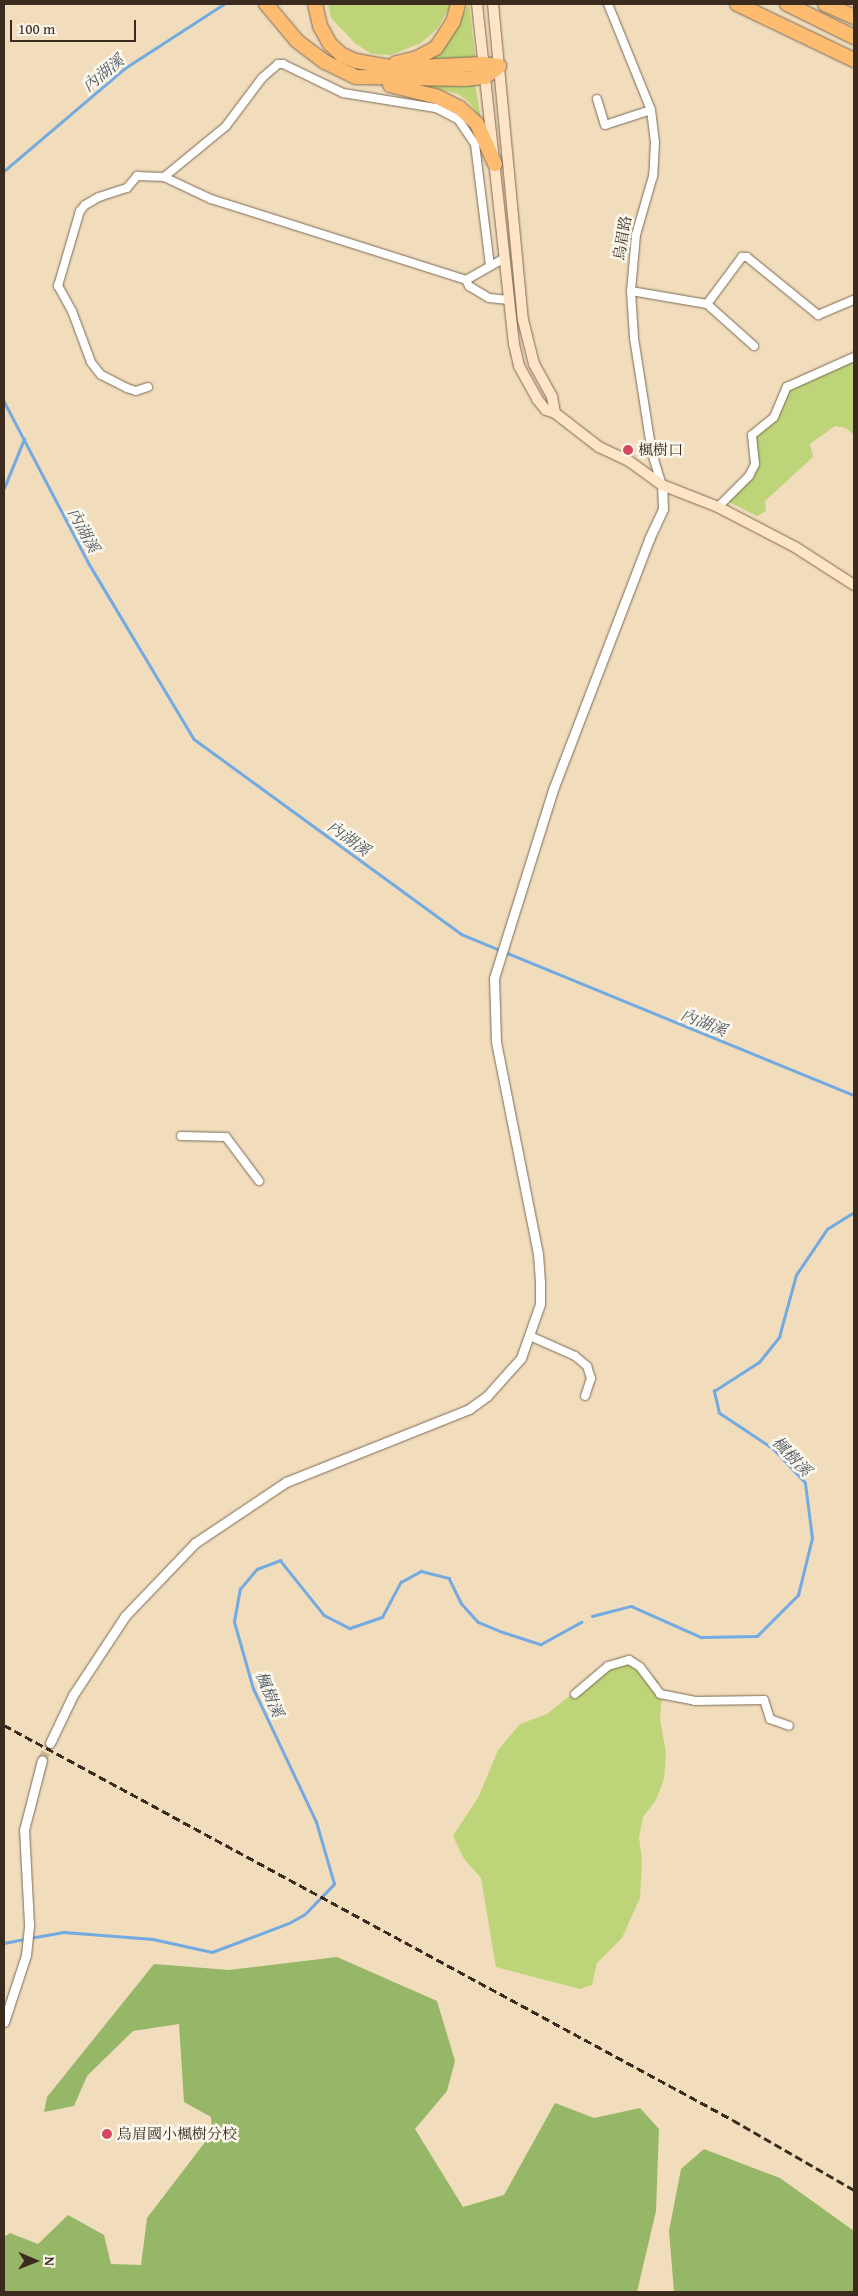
<!DOCTYPE html>
<html>
<head>
<meta charset="utf-8">
<style>
	body { margin:0 }
	#map { position:relative; width:858px; height:2296px; overflow:hidden; background:#f1ddbc; font-family:"Gentium Book Plus","Noto Serif TC",serif }
	div>[style] { position:absolute }
	.green>* { inset:0; background:#bdd478 }
	.forest>* { inset:0; background:#96b668 }
	.stream>* { height:2.5px; margin:-1.25px; padding:0 1.25px; transform-origin:1.25px; border-radius:1.25px; background:#72aae1 }
	.tertiary-tunnel>* { height:9px; margin-top:-4.5px; transform-origin:0; background:repeating-linear-gradient(90deg,#cdb99c 0 9px,transparent 0 13.5px) }
	.roads { filter:drop-shadow(0 0 1px #7b6955) drop-shadow(0 0 1px #7b6955) }
	.minor>* { height:8px; margin:-4px; padding:0 4px; transform-origin:4px; border-radius:4px; background:#fff }
	.tertiary>* { height:9px; margin:-4.5px; padding:0 4.5px; transform-origin:4.5px; border-radius:4.5px; background:#fff }
	.secondary>* { height:10px; margin:-5px; padding:0 5px; transform-origin:5px; border-radius:5px; background:#ffe4c6 }
	.motorway>* { height:14px; margin:-7px; padding:0 7px; transform-origin:7px; border-radius:7px; background:#febc70 }
	.rail>* { height:2.5px; margin-top:-1.25px; transform-origin:0; background:repeating-linear-gradient(90deg,#3b2a1e 0 8px,transparent 0 12px) }
	.dots>* { width:14px; height:14px; translate:-50% -50%; box-sizing:border-box; border:2px solid #fbf7ec; border-radius:50% }
	span { translate:-50% -50%; white-space:nowrap; text-align:center; line-height:1.15; -webkit-text-stroke:5px #fbf7ec; paint-order:stroke }
	.street-label { font-size:15px; color:#3b2a1e }
	.poi-label { font-size:15px; color:#3b2a1e }
	.left { translate:0 -50%; text-align:left }
	.water-label { font-size:16px; color:#4e5762; font-style:italic }
	.frame { position:absolute; inset:0; border:5px solid #3b2a1e; pointer-events:none }
	.north { position:absolute; left:10px; top:2236px; width:50px; height:50px; -webkit-text-stroke:4px #fbf7ec; paint-order:stroke; rotate:91deg; font-size:14px; font-weight:700; line-height:20px; text-align:center; color:#3b2a1e }
	.north::after { content:''; display:block; margin:auto; width:18px; height:22px; background:#3b2a1e; clip-path:polygon(50% 0,100% 100%,50% 72%,0 100%) }
	.scale { position:absolute; left:10px; top:20px; width:126px; height:22px; box-sizing:border-box; border:2px solid #3b2a1e; border-top:0; padding-left:6px; font-size:15px; line-height:18px; white-space:nowrap; color:#3b2a1e; -webkit-text-stroke:4px #fbf7ec; paint-order:stroke }
</style>
</head>
<body>
<div id="map">
	<div class="green">
		<div style="clip-path:polygon(328px 4px,451px 4px,438px 28px,421px 43px,391px 55px,372px 54px,356px 44px,331px 18px)"></div>
		<div style="clip-path:polygon(469px 4px,476px 64px,422px 64px,458px 23px)"></div>
		<div style="clip-path:polygon(475px 84px,481px 119px,470px 103px,458px 94px,426px 86px)"></div>
		<div style="clip-path:polygon(854px 357px,854px 435px,846px 428px,835px 426px,810px 444px,813px 457px,765px 501px,766px 511px,757px 516px,729px 502px,758px 468px,754px 435px,772px 421px,795px 379px)"></div>
		<div style="clip-path:polygon(617px 1658px,638px 1662px,658px 1681px,662px 1696px,660px 1719px,666px 1753px,664px 1779px,656px 1800px,643px 1817px,639px 1837px,642px 1861px,640px 1898px,622px 1938px,597px 1963px,592px 1985px,580px 1989px,496px 1967px,481px 1878px,464px 1859px,453px 1836px,479px 1796px,498px 1750px,520px 1724px,547px 1714px)"></div>
	</div>
	<div class="forest">
		<div style="clip-path:polygon(337px 1957px,437px 2001px,455px 2061px,447px 2091px,415px 2129px,463px 2207px,504px 2195px,555px 2103px,594px 2118px,640px 2108px,659px 2129px,656px 2211px,637px 2292px,4px 2292px,4px 2237px,10px 2233px,38px 2244px,68px 2215px,104px 2235px,111px 2264px,141px 2265px,147px 2218px,212px 2133px,211px 2117px,184px 2102px,179px 2024px,133px 2031px,87px 2076px,74px 2106px,44px 2112px,47px 2097px,154px 1964px,229px 1970px)"></div>
		<div style="clip-path:polygon(704px 2149px,780px 2178px,854px 2231px,854px 2292px,674px 2292px,669px 2231px,681px 2169px)"></div>
	</div>
	<div class="stream">
		<div style="left:4px;top:171px;width:159px;rotate:-40.4deg"></div>
		<div style="left:125px;top:68px;width:118px;rotate:-32.9deg"></div>
		<div style="left:4px;top:401px;width:182px;rotate:62.4deg"></div>
		<div style="left:88px;top:562px;width:206px;rotate:59.1deg"></div>
		<div style="left:194px;top:739px;width:331px;rotate:36.1deg"></div>
		<div style="left:461px;top:934px;width:425px;rotate:22.3deg"></div>
		<div style="left:4px;top:488px;width:53px;rotate:-67.8deg"></div>
		<div style="left:592px;top:1616px;width:40px;rotate:-14.4deg"></div>
		<div style="left:631px;top:1606px;width:77px;rotate:23.9deg"></div>
		<div style="left:701px;top:1637px;width:56px;rotate:-1deg"></div>
		<div style="left:757px;top:1636px;width:58px;rotate:-45deg"></div>
		<div style="left:798px;top:1595px;width:59px;rotate:-76.2deg"></div>
		<div style="left:812px;top:1538px;width:55px;rotate:-97.3deg"></div>
		<div style="left:805px;top:1483px;width:47px;rotate:-133.3deg"></div>
		<div style="left:773px;top:1449px;width:65px;rotate:-146.3deg"></div>
		<div style="left:719px;top:1413px;width:23px;rotate:-103deg"></div>
		<div style="left:714px;top:1391px;width:54px;rotate:-32.8deg"></div>
		<div style="left:759px;top:1362px;width:32px;rotate:-51deg"></div>
		<div style="left:779px;top:1337px;width:64px;rotate:-74.7deg"></div>
		<div style="left:796px;top:1275px;width:55px;rotate:-56deg"></div>
		<div style="left:827px;top:1229px;width:32px;rotate:-32deg"></div>
		<div style="left:30px;top:1938px;width:35px;rotate:-10deg"></div>
		<div style="left:64px;top:1932px;width:89px;rotate:4.5deg"></div>
		<div style="left:153px;top:1939px;width:60px;rotate:12.4deg"></div>
		<div style="left:212px;top:1952px;width:82px;rotate:-20.6deg"></div>
		<div style="left:289px;top:1923px;width:18px;rotate:-29deg"></div>
		<div style="left:305px;top:1914px;width:42px;rotate:-46deg"></div>
		<div style="left:334px;top:1884px;width:65px;rotate:-106.2deg"></div>
		<div style="left:316px;top:1822px;width:147px;rotate:-115.3deg"></div>
		<div style="left:253px;top:1689px;width:70px;rotate:-105.8deg"></div>
		<div style="left:234px;top:1622px;width:34px;rotate:-80deg"></div>
		<div style="left:240px;top:1589px;width:26px;rotate:-50deg"></div>
		<div style="left:257px;top:1569px;width:25px;rotate:-21deg"></div>
		<div style="left:280px;top:1560px;width:70px;rotate:51.3deg"></div>
		<div style="left:324px;top:1615px;width:29px;rotate:27deg"></div>
		<div style="left:350px;top:1628px;width:34px;rotate:-19deg"></div>
		<div style="left:382px;top:1617px;width:40px;rotate:-62deg"></div>
		<div style="left:401px;top:1582px;width:23px;rotate:-29deg"></div>
		<div style="left:421px;top:1571px;width:29px;rotate:14deg"></div>
		<div style="left:449px;top:1578px;width:28px;rotate:64deg"></div>
		<div style="left:461px;top:1603px;width:25px;rotate:48deg"></div>
		<div style="left:478px;top:1622px;width:27px;rotate:22deg"></div>
		<div style="left:503px;top:1632px;width:40px;rotate:18deg"></div>
		<div style="left:541px;top:1644px;width:46px;rotate:-28.8deg"></div>
		<div style="left:4px;top:1943px;width:20px;rotate:-11deg"></div>
	</div>
	<div class="tertiary-tunnel">
		<div style="left:42px;top:1760px;width:19px;rotate:-65deg"></div>
	</div>
	<div class="roads">
		<div class="minor">
			<div style="left:608px;top:4px;width:114px;rotate:67.9deg"></div>
			<div style="left:651px;top:110px;width:32px;rotate:83deg"></div>
			<div style="left:655px;top:142px;width:34px;rotate:93deg"></div>
			<div style="left:653px;top:176px;width:61px;rotate:106.1deg"></div>
			<div style="left:636px;top:235px;width:56px;rotate:95.1deg"></div>
			<div style="left:631px;top:291px;width:47px;rotate:86.3deg"></div>
			<div style="left:634px;top:338px;width:116px;rotate:81.1deg"></div>
			<div style="left:652px;top:453px;width:34px;rotate:73deg"></div>
			<div style="left:597px;top:99px;width:27px;rotate:73deg"></div>
			<div style="left:605px;top:125px;width:48px;rotate:-18.1deg"></div>
			<div style="left:164px;top:177px;width:80px;rotate:-39.4deg"></div>
			<div style="left:226px;top:126px;width:60px;rotate:-53.1deg"></div>
			<div style="left:262px;top:78px;width:21px;rotate:-41deg"></div>
			<div style="left:278px;top:64px;width:5px"></div>
			<div style="left:283px;top:64px;width:67px;rotate:25.8deg"></div>
			<div style="left:343px;top:93px;width:94px;rotate:9.2deg"></div>
			<div style="left:436px;top:108px;width:25px;rotate:27deg"></div>
			<div style="left:458px;top:119px;width:30px;rotate:56deg"></div>
			<div style="left:475px;top:144px;width:123px;rotate:83deg"></div>
			<div style="left:466px;top:280px;width:43px;rotate:-29.6deg"></div>
			<div style="left:631px;top:291px;width:77px;rotate:9.7deg"></div>
			<div style="left:754px;top:346px;width:63px;rotate:-138.2deg"></div>
			<div style="left:707px;top:304px;width:59px;rotate:-53.3deg"></div>
			<div style="left:742px;top:257px;width:5px"></div>
			<div style="left:747px;top:257px;width:92px;rotate:39.2deg"></div>
			<div style="left:818px;top:315px;width:39px;rotate:-23deg"></div>
			<div style="left:148px;top:387px;width:13px;rotate:162deg"></div>
			<div style="left:136px;top:391px;width:9px;rotate:-162deg"></div>
			<div style="left:127px;top:388px;width:29px;rotate:-153deg"></div>
			<div style="left:101px;top:375px;width:16px;rotate:-128deg"></div>
			<div style="left:91px;top:362px;width:54px;rotate:-110.4deg"></div>
			<div style="left:72px;top:311px;width:29px;rotate:-119deg"></div>
			<div style="left:58px;top:286px;width:78px;rotate:-73.7deg"></div>
			<div style="left:80px;top:211px;width:8px;rotate:-50deg"></div>
			<div style="left:85px;top:205px;width:16px;rotate:-30deg"></div>
			<div style="left:99px;top:197px;width:29px;rotate:-18deg"></div>
			<div style="left:127px;top:188px;width:16px;rotate:-50deg"></div>
			<div style="left:137px;top:176px;width:27px;rotate:2deg"></div>
			<div style="left:164px;top:177px;width:52px;rotate:25.1deg"></div>
			<div style="left:211px;top:199px;width:268px;rotate:17.6deg"></div>
			<div style="left:466px;top:280px;width:7px;rotate:63deg"></div>
			<div style="left:469px;top:286px;width:23px;rotate:31deg"></div>
			<div style="left:489px;top:298px;width:20px;rotate:6deg"></div>
			<div style="left:718px;top:507px;width:44px;rotate:-45deg"></div>
			<div style="left:749px;top:476px;width:13px;rotate:-63deg"></div>
			<div style="left:755px;top:464px;width:29px;rotate:-96deg"></div>
			<div style="left:752px;top:435px;width:28px;rotate:-39deg"></div>
			<div style="left:774px;top:417px;width:33px;rotate:-67deg"></div>
			<div style="left:787px;top:387px;width:73px;rotate:-24.1deg"></div>
			<div style="left:181px;top:1136px;width:45px;rotate:1.3deg"></div>
			<div style="left:226px;top:1137px;width:55px;rotate:53.1deg"></div>
			<div style="left:530px;top:1336px;width:49px;rotate:24deg"></div>
			<div style="left:575px;top:1356px;width:16px;rotate:40deg"></div>
			<div style="left:587px;top:1366px;width:13px;rotate:72deg"></div>
			<div style="left:591px;top:1378px;width:19px;rotate:108deg"></div>
			<div style="left:575px;top:1694px;width:43px;rotate:-40.3deg"></div>
			<div style="left:608px;top:1666px;width:22px;rotate:-16deg"></div>
			<div style="left:629px;top:1660px;width:13px;rotate:32deg"></div>
			<div style="left:640px;top:1667px;width:34px;rotate:53deg"></div>
			<div style="left:660px;top:1694px;width:36px;rotate:11deg"></div>
			<div style="left:695px;top:1701px;width:69px;rotate:-0.8deg"></div>
			<div style="left:764px;top:1700px;width:20px;rotate:72deg"></div>
			<div style="left:770px;top:1719px;width:20px;rotate:20deg"></div>
		</div>
		<div class="tertiary">
			<div style="left:50px;top:1743px;width:53px;rotate:-64.4deg"></div>
			<div style="left:73px;top:1695px;width:95px;rotate:-56.6deg"></div>
			<div style="left:125px;top:1616px;width:101px;rotate:-46.2deg"></div>
			<div style="left:195px;top:1543px;width:110px;rotate:-33.8deg"></div>
			<div style="left:286px;top:1482px;width:197px;rotate:-21.7deg"></div>
			<div style="left:469px;top:1409px;width:22px;rotate:-36deg"></div>
			<div style="left:487px;top:1396px;width:51px;rotate:-48.2deg"></div>
			<div style="left:521px;top:1358px;width:57px;rotate:-70.6deg"></div>
			<div style="left:540px;top:1304px;width:22px;rotate:-90deg"></div>
			<div style="left:540px;top:1282px;width:28px;rotate:-94deg"></div>
			<div style="left:538px;top:1254px;width:217px;rotate:-101.2deg"></div>
			<div style="left:496px;top:1041px;width:63px;rotate:-91.8deg"></div>
			<div style="left:494px;top:978px;width:200px;rotate:-72.6deg"></div>
			<div style="left:554px;top:787px;width:266px;rotate:-69deg"></div>
			<div style="left:649px;top:539px;width:33px;rotate:-65deg"></div>
			<div style="left:663px;top:509px;width:24px;rotate:-92deg"></div>
			<div style="left:4px;top:2022px;width:71px;rotate:-71.8deg"></div>
			<div style="left:26px;top:1955px;width:31px;rotate:-84deg"></div>
			<div style="left:29px;top:1924px;width:94px;rotate:-93deg"></div>
			<div style="left:24px;top:1830px;width:72px;rotate:-75.6deg"></div>
		</div>
		<div class="secondary">
			<div style="left:477px;top:4px;width:342px;rotate:83.8deg"></div>
			<div style="left:514px;top:344px;width:23px;rotate:77deg"></div>
			<div style="left:519px;top:366px;width:38px;rotate:61deg"></div>
			<div style="left:537px;top:399px;width:14px;rotate:51deg"></div>
			<div style="left:546px;top:410px;width:9px;rotate:18deg"></div>
			<div style="left:555px;top:413px;width:56px;rotate:37.7deg"></div>
			<div style="left:599px;top:447px;width:33px;rotate:25deg"></div>
			<div style="left:629px;top:461px;width:41px;rotate:36deg"></div>
			<div style="left:662px;top:485px;width:60px;rotate:21.4deg"></div>
			<div style="left:718px;top:507px;width:87px;rotate:27.5deg"></div>
			<div style="left:795px;top:547px;width:70px;rotate:32.8deg"></div>
			<div style="left:493px;top:4px;width:317px;rotate:84.6deg"></div>
			<div style="left:523px;top:320px;width:45px;rotate:76deg"></div>
			<div style="left:534px;top:364px;width:38px;rotate:61deg"></div>
			<div style="left:552px;top:397px;width:16px;rotate:79deg"></div>
		</div>
		<div class="motorway">
			<div style="left:266px;top:4px;width:48px;rotate:50deg"></div>
			<div style="left:297px;top:41px;width:35px;rotate:37deg"></div>
			<div style="left:325px;top:62px;width:34px;rotate:26deg"></div>
			<div style="left:356px;top:77px;width:109px;rotate:1.1deg"></div>
			<div style="left:465px;top:79px;width:20px;rotate:-6deg"></div>
			<div style="left:485px;top:77px;width:18px;rotate:-38deg"></div>
			<div style="left:315px;top:4px;width:23px;rotate:77deg"></div>
			<div style="left:320px;top:26px;width:21px;rotate:61deg"></div>
			<div style="left:330px;top:44px;width:16px;rotate:43deg"></div>
			<div style="left:342px;top:55px;width:15px;rotate:23deg"></div>
			<div style="left:356px;top:61px;width:41px;rotate:9.9deg"></div>
			<div style="left:396px;top:68px;width:87px;rotate:-2.6deg"></div>
			<div style="left:483px;top:64px;width:16px;rotate:7deg"></div>
			<div style="left:737px;top:4px;width:130px;rotate:25.6deg"></div>
			<div style="left:787px;top:4px;width:75px;rotate:26.2deg"></div>
			<div style="left:825px;top:4px;width:32px;rotate:24deg"></div>
			<div style="left:396px;top:63px;width:22px;rotate:-13deg"></div>
			<div style="left:417px;top:58px;width:21px;rotate:-28deg"></div>
			<div style="left:436px;top:48px;width:31px;rotate:-57deg"></div>
			<div style="left:453px;top:22px;width:19px;rotate:-74deg"></div>
			<div style="left:390px;top:85px;width:49px;rotate:14deg"></div>
			<div style="left:438px;top:97px;width:25px;rotate:27deg"></div>
			<div style="left:460px;top:108px;width:23px;rotate:43deg"></div>
			<div style="left:477px;top:124px;width:44px;rotate:65.8deg"></div>
		</div>
	</div>
	<div class="rail">
		<div style="left:4px;top:1725px;width:829px;rotate:28.45deg"></div>
		<div style="left:733px;top:2120px;width:140px;rotate:30deg"></div>
	</div>
	<div class="dots">
		<div style="left:628px;top:450px;background:#d1495b"></div>
		<div style="left:107px;top:2134px;background:#d1495b"></div>
	</div>
	<div class="street-label">
		<span style="left:622px;top:238px;rotate:-80deg">烏眉路</span>
	</div>
	<div class="poi-label">
		<span class="left" style="left:638px;top:450px">楓樹口</span>
		<span class="left" style="left:117px;top:2134px">烏眉國小楓樹分校</span>
	</div>
	<div class="water-label">
		<span style="left:103px;top:73px;rotate:-39deg">內湖溪</span>
		<span style="left:84px;top:530px;rotate:62deg">內湖溪</span>
		<span style="left:349px;top:838px;rotate:36deg">內湖溪</span>
		<span style="left:704px;top:1022px;rotate:22deg">內湖溪</span>
		<span style="left:792px;top:1456px;rotate:46deg">楓樹溪</span>
		<span style="left:270px;top:1694px;rotate:68deg">楓樹溪</span>
	</div>
	<div class="frame"></div>
	<div class="north">N</div>
	<div class="scale">100 m</div>
</div>
</body>
</html>
